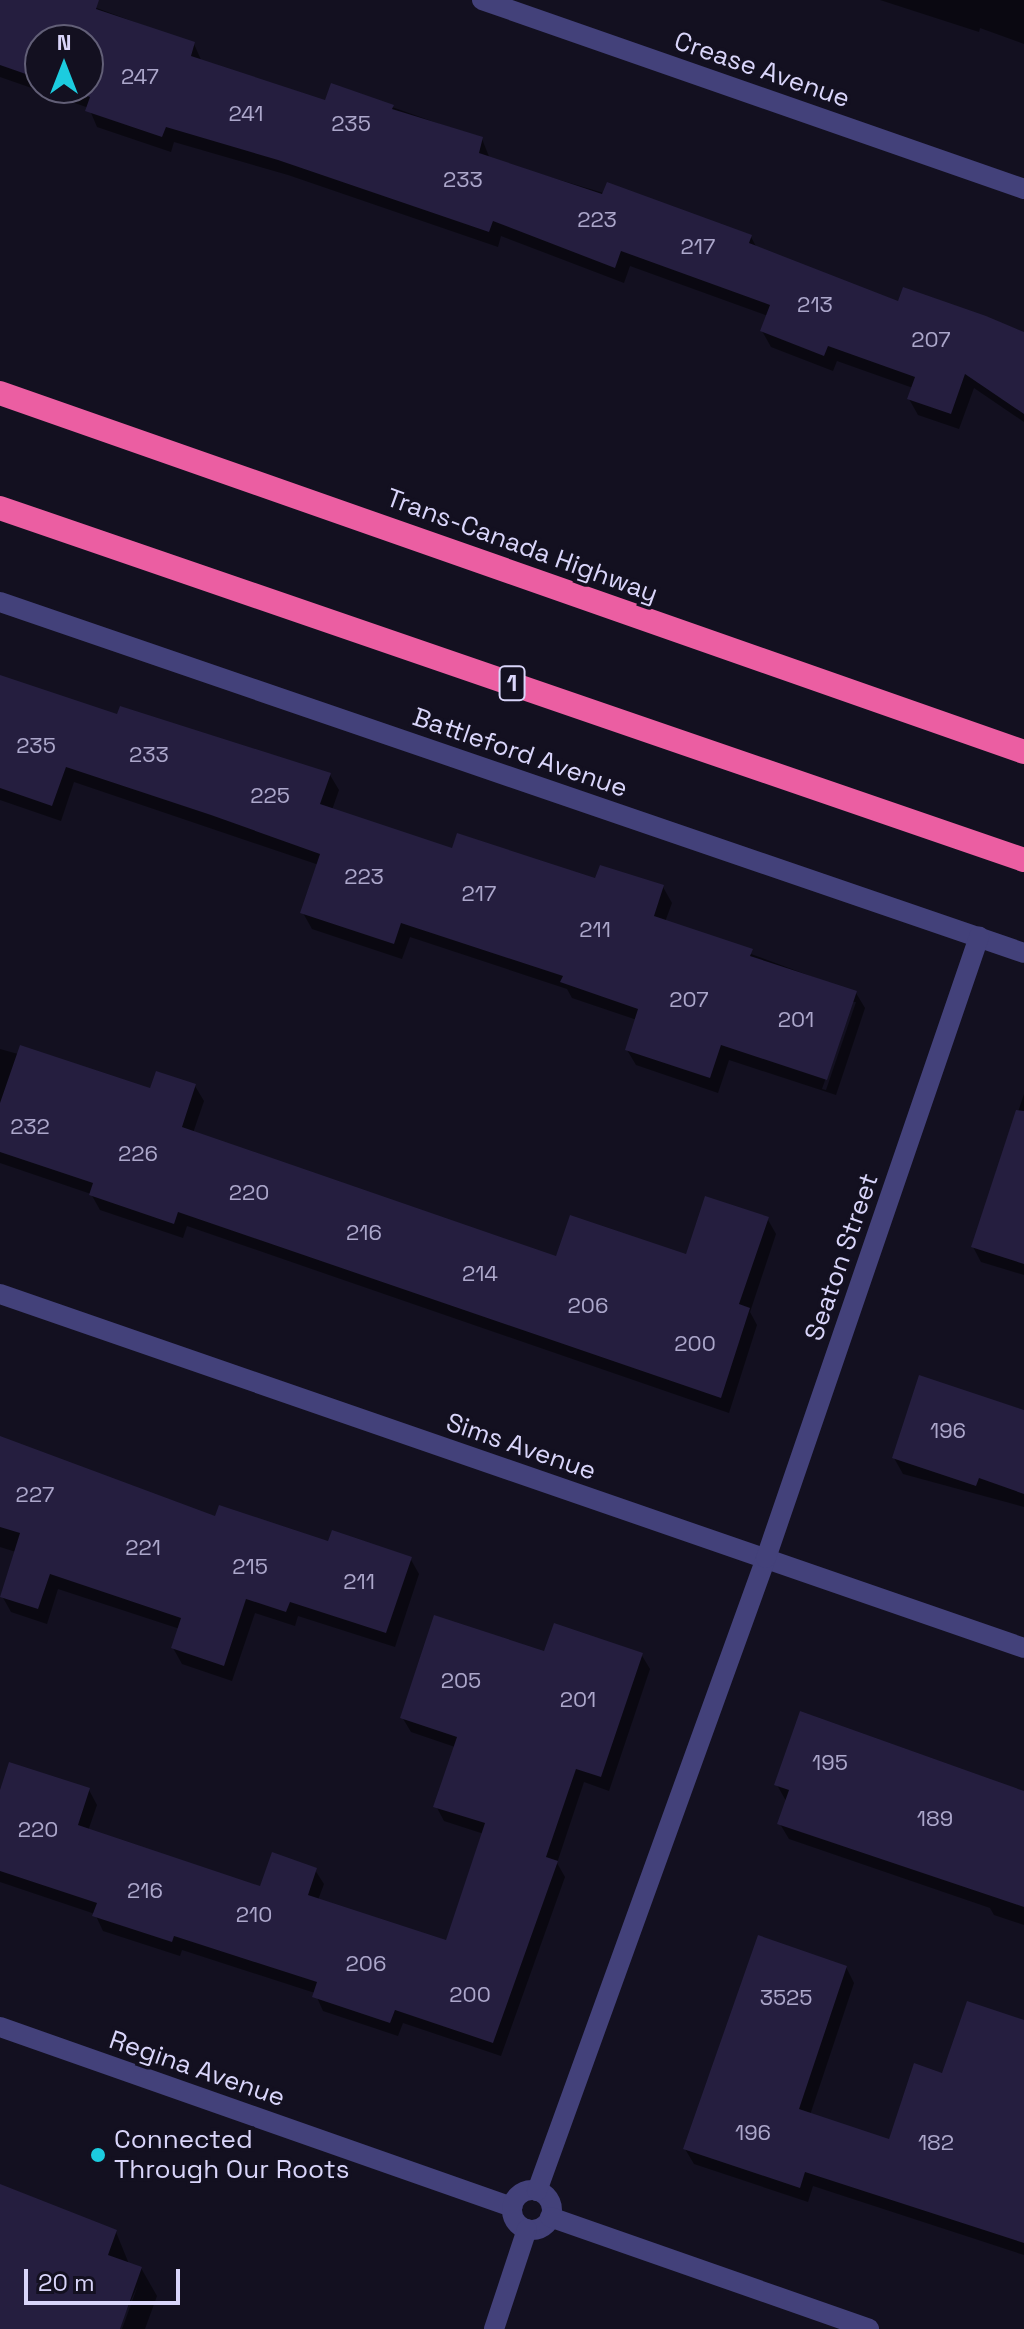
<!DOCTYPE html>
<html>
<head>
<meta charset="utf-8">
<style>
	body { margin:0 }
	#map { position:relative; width:1024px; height:2329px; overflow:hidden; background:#131020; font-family:"Space Grotesk",sans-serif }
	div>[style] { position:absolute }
	.shadow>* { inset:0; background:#0007 }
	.building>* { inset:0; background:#251e3f }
	.minor>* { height:20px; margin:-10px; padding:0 10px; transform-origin:10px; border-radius:10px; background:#43417a }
	.minor>.ring { margin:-10px; padding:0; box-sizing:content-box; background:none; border:20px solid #43417a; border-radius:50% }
	.highway>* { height:24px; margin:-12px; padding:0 12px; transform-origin:12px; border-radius:12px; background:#eb5ea2 }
	.dots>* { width:22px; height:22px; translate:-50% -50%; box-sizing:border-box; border:4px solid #131020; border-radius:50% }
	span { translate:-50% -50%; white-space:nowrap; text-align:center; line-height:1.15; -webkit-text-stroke:7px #131020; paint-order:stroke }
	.number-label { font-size:22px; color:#aca7cb }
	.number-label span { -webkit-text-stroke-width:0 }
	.shield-label span { padding:2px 6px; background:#131020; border:2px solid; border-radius:6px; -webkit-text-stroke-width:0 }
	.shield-label { font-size:24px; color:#d9d5fa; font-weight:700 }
	.street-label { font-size:26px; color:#d9d5fa }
	.poi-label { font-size:26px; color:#d9d5fa }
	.left { translate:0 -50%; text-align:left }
	.north { position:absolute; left:24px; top:24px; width:80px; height:80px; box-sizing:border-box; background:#131020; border:2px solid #625f77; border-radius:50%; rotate:0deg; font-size:22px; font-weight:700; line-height:32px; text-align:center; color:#d9d5fa }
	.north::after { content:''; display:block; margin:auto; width:28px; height:36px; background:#1cccdf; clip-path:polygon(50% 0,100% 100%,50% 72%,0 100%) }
	.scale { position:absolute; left:24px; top:2269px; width:156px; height:36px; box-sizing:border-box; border:4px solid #d9d5fa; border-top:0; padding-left:10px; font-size:24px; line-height:28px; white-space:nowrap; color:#d9d5fa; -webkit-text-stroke:6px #131020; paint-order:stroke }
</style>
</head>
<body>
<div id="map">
	<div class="shadow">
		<div style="clip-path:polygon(evenodd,0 0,75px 0,194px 44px,202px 62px,326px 102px,392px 107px,482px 139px,490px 159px,751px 237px,757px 248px,899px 304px,1024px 334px,1024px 422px,974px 388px,959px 429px,918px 415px,909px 399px,913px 388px,837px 361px,833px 371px,771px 347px,762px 331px,768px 316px,630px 266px,624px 283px,501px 236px,498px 247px,288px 175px,174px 142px,171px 152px,97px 127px,89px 108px,0 77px,0 0,40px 40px,88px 40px,88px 88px,40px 88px,40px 40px)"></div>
		<div style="clip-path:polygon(880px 0,1024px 0,1024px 44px,980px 28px,979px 32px)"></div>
		<div style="clip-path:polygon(evenodd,0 697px,118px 716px,330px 775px,339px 790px,332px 810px,453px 851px,596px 881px,663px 887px,672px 903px,665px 922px,856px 993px,865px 1008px,836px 1095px,729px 1060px,718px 1093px,636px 1065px,627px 1050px,637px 1020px,572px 998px,567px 989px,410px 937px,402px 959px,312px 929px,303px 913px,319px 865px,74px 782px,61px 821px,0 800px,0 697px,852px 1002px,856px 1002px,826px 1090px,822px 1089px,852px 1002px)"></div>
		<div style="clip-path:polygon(0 1049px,151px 1091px,195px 1086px,204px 1101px,193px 1133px,557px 1259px,687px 1257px,767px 1218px,776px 1234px,750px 1312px,757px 1325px,729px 1413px,187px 1226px,183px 1238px,100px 1210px,91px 1194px,0 1163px)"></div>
		<div style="clip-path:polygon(1024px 1094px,1024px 1275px,981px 1262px,973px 1247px)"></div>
		<div style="clip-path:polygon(921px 1378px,1024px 1410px,1024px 1507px,903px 1474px,894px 1458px)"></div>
		<div style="clip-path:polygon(0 1439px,216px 1518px,410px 1558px,419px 1574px,395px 1647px,298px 1616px,295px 1626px,255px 1613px,232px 1681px,182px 1664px,173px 1648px,180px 1629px,58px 1589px,47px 1624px,11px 1612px,2px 1596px,16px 1552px,0 1547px)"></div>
		<div style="clip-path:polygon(545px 1654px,641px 1654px,650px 1669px,609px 1791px,584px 1782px,557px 1863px,565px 1877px,501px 2056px,403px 2023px,398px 2036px,323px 2011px,315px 1993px,182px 1950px,180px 1956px,103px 1931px,95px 1914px,0 1882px,0 1793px,89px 1790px,97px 1805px,88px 1831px,261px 1889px,315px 1870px,324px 1884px,318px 1900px,447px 1943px,484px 1834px,444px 1821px,436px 1806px,455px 1747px,411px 1732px,402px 1717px)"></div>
		<div style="clip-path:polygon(777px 1785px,1024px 1793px,1024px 1925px,994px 1915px,990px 1908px,789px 1839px,780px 1824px,786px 1801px)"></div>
		<div style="clip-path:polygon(846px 1967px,854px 1983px,810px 2115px,890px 2141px,944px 2075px,1024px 2022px,1024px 2255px,813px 2186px,808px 2202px,694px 2164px,685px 2149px)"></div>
		<div style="clip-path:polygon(0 2187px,116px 2232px,129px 2264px,141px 2268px,157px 2296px,145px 2329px,122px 2329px,138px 2285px,118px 2329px,0 2329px)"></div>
	</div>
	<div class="building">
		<div style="clip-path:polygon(0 0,99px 0,96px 9px,195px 42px,191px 56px,325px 100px,331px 83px,394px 105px,392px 109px,483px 137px,479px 153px,602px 194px,607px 182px,752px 235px,749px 243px,898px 301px,903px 287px,986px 316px,1024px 332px,1024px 414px,965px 374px,951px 414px,907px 399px,915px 377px,828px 346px,824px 356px,760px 331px,770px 305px,621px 251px,615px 268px,493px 221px,489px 232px,278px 160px,166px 127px,162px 137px,85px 111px,90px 97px,65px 88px,88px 88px,88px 40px,40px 40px,40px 79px,0 65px)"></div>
		<div style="clip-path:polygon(0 675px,117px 714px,120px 706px,331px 773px,320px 804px,452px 848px,457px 833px,595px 878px,600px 865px,664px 885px,654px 916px,753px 949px,750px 956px,857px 991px,827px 1080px,721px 1045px,710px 1078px,625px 1050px,638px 1009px,560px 982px,563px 976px,401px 923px,394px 944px,300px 913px,320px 854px,211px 815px,66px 767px,52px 806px,0 788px)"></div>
		<div style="clip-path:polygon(20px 1045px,150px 1088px,156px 1071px,196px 1084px,182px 1127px,556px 1256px,570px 1215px,686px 1254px,705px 1196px,769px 1217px,739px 1304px,750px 1308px,721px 1398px,178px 1212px,174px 1224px,89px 1195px,93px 1183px,0 1152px,0 1103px)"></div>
		<div style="clip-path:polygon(1016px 1110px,1024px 1111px,1024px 1264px,971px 1247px)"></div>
		<div style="clip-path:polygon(919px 1375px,1024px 1410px,1024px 1494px,979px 1478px,976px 1486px,892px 1458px)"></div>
		<div style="clip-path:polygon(0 1436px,215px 1516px,219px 1505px,328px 1541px,332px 1530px,412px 1557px,386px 1633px,290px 1602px,286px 1612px,246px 1599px,224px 1666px,171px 1648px,181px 1618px,50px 1574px,38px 1609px,0 1597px,20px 1533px,0 1527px)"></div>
		<div style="clip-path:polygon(434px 1615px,544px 1651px,554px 1623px,643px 1653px,601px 1777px,576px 1769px,546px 1857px,558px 1861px,493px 2043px,395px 2010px,390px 2023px,312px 1997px,317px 1982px,174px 1936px,172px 1942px,92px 1916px,97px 1903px,0 1871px,0 1790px,9px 1762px,90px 1788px,78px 1825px,260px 1886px,272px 1852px,317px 1868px,308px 1895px,446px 1940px,485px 1823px,433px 1807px,457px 1737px,400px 1718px)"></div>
		<div style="clip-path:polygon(800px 1711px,1024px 1791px,1024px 1907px,777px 1824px,789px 1790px,774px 1785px)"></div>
		<div style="clip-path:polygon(758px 1935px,847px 1966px,799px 2109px,889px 2139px,914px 2063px,942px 2073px,967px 2001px,1024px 2020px,1024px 2243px,805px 2172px,800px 2188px,683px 2149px)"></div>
		<div style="clip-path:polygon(0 2184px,117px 2230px,108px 2255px,142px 2267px,120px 2329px,0 2329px)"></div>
	</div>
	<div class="minor">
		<div style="left:482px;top:0;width:574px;rotate:19.22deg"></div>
		<div style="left:0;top:602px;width:1082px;rotate:18.92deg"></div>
		<div style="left:0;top:1294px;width:1083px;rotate:19.07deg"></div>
		<div style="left:0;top:2027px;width:543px;rotate:19.37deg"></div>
		<div class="ring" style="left:512px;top:2190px;width:20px;height:20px"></div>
		<div style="left:537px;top:2191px;width:673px;rotate:-70.11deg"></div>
		<div style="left:766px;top:1558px;width:657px;rotate:-71.07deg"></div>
		<div style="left:550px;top:2217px;width:338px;rotate:19.3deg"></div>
		<div style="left:494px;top:2329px;width:105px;rotate:-71.7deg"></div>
	</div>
	<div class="highway">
		<div style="left:0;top:393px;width:1085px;rotate:19.32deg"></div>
		<div style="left:0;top:508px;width:1083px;rotate:18.97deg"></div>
	</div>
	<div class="dots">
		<div style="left:98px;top:2155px;background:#1cccdf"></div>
	</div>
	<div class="number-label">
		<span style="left:140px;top:77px">247</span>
		<span style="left:246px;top:114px">241</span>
		<span style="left:351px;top:124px">235</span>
		<span style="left:463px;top:180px">233</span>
		<span style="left:597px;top:220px">223</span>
		<span style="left:698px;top:247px">217</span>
		<span style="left:815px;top:305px">213</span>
		<span style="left:931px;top:340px">207</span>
		<span style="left:36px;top:746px">235</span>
		<span style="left:149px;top:755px">233</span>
		<span style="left:270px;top:796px">225</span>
		<span style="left:364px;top:877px">223</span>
		<span style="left:479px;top:894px">217</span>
		<span style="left:595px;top:930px">211</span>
		<span style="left:689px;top:1000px">207</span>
		<span style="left:796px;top:1020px">201</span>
		<span style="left:30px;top:1127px">232</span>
		<span style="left:138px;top:1154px">226</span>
		<span style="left:249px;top:1193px">220</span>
		<span style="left:364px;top:1233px">216</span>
		<span style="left:480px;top:1274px">214</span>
		<span style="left:588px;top:1306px">206</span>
		<span style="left:695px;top:1344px">200</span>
		<span style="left:948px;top:1431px">196</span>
		<span style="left:35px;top:1495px">227</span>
		<span style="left:143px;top:1548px">221</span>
		<span style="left:250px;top:1567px">215</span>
		<span style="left:359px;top:1582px">211</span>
		<span style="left:461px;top:1681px">205</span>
		<span style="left:578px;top:1700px">201</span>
		<span style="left:830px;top:1763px">195</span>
		<span style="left:935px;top:1819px">189</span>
		<span style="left:38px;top:1830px">220</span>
		<span style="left:145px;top:1891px">216</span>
		<span style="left:254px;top:1915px">210</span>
		<span style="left:366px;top:1964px">206</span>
		<span style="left:470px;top:1995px">200</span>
		<span style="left:786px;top:1998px">3525</span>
		<span style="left:753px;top:2133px">196</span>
		<span style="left:936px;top:2143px">182</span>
	</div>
	<div class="shield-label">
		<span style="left:512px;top:683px">1</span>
	</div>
	<div class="street-label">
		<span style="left:762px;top:70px;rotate:19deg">Crease Avenue</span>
		<span style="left:522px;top:546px;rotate:20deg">Trans-Canada Highway</span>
		<span style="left:520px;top:753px;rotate:19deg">Battleford Avenue</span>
		<span style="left:842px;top:1257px;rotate:-71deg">Seaton Street</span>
		<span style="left:521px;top:1447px;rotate:19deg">Sims Avenue</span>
		<span style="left:197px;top:2069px;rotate:19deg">Regina Avenue</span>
	</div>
	<div class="poi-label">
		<span class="left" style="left:114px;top:2155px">Connected<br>Through Our Roots</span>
	</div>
	<div class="north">N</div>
	<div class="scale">20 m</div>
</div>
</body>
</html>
